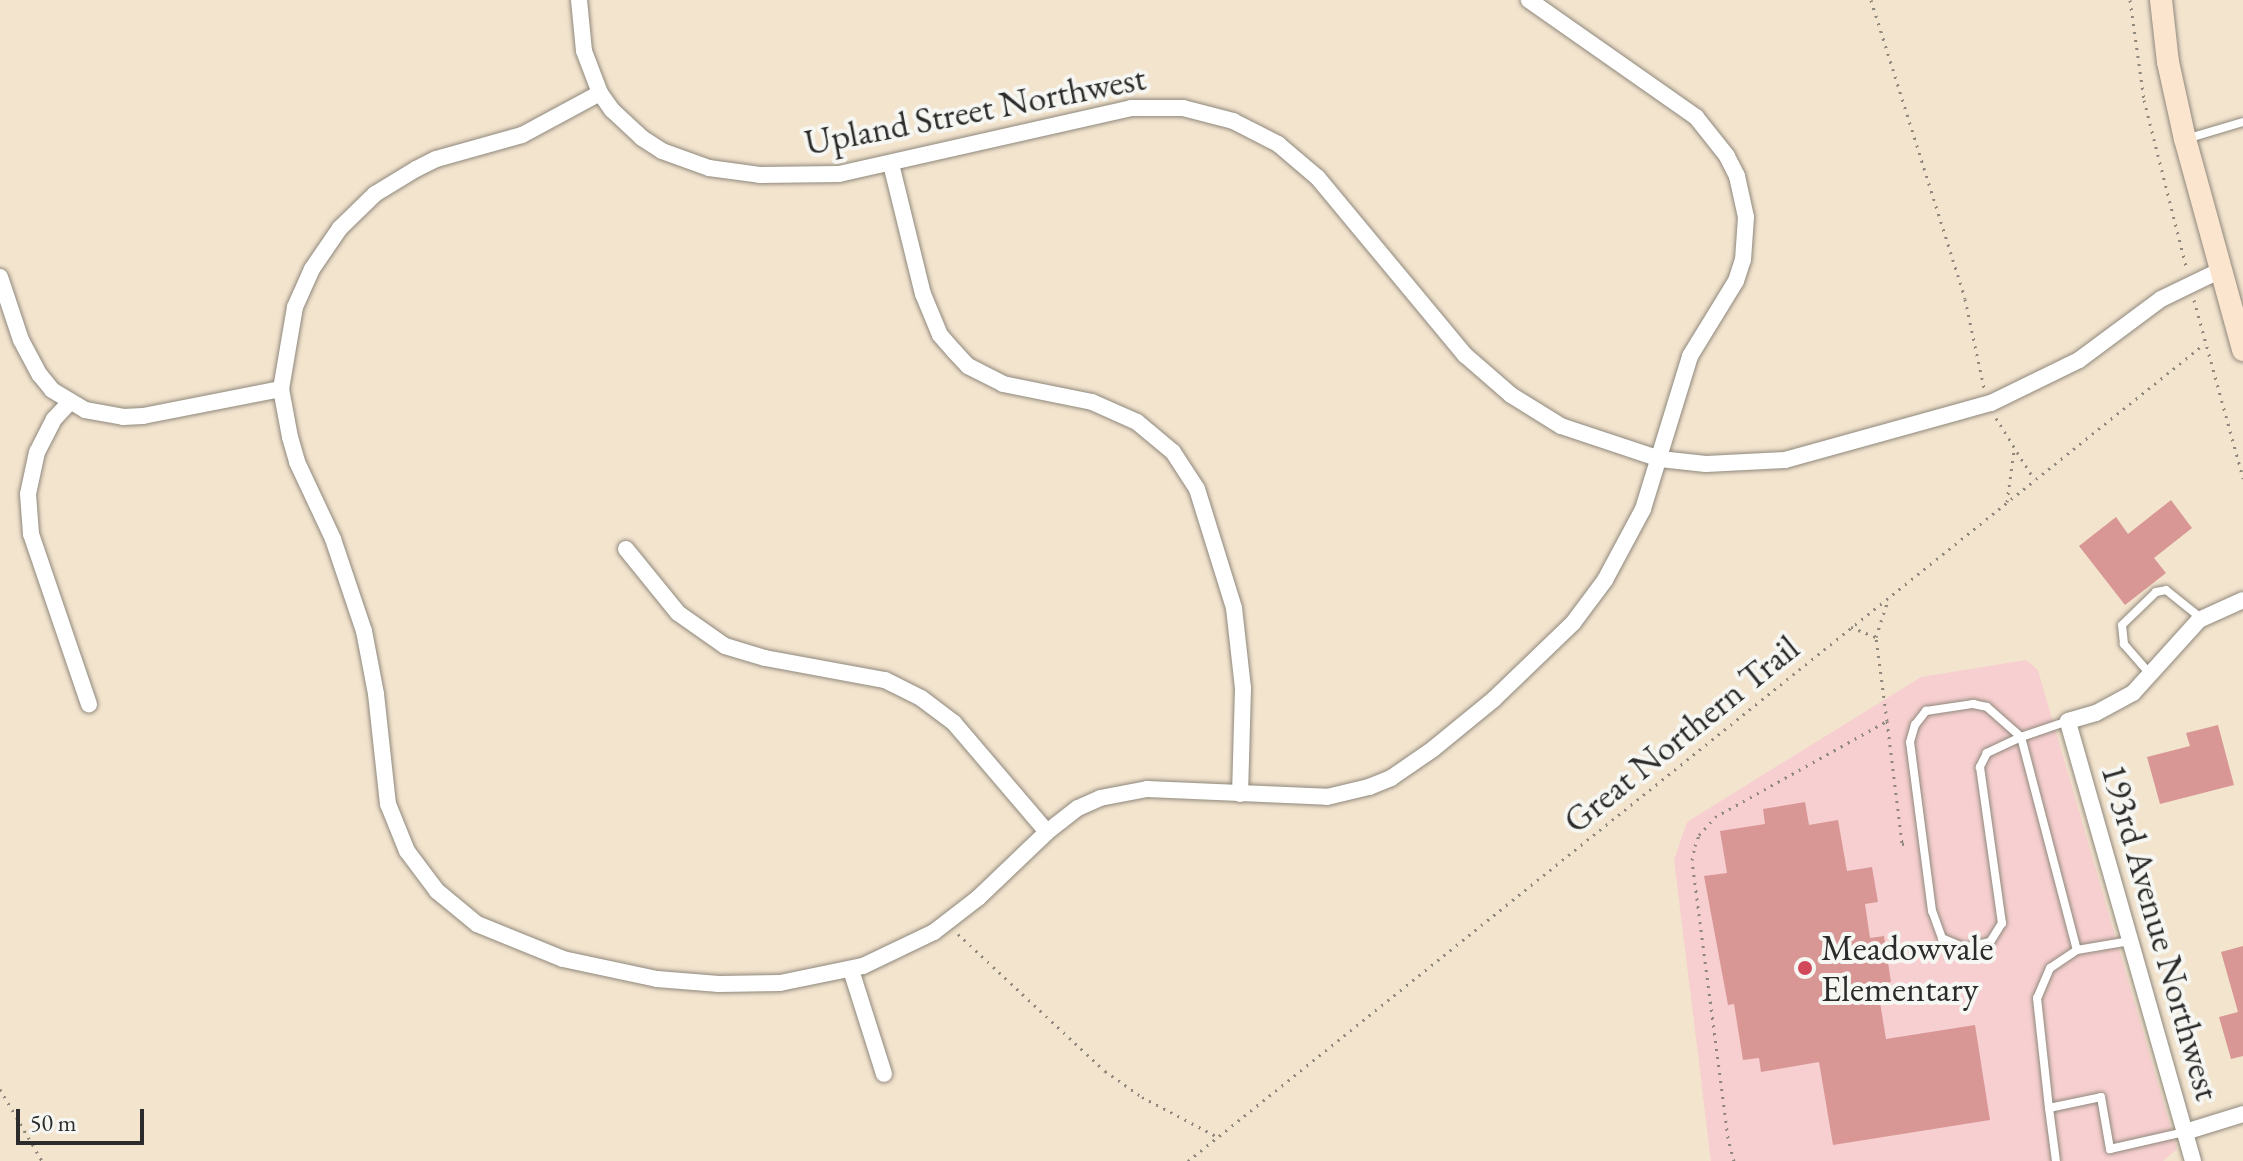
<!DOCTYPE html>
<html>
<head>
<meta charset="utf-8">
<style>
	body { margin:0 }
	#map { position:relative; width:2243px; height:1161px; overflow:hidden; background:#f3e4ce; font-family:"EB Garamond",serif }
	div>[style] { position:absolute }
	.built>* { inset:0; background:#f7cfd0 }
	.building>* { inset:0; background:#d89794 }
	.path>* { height:3px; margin-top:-1.5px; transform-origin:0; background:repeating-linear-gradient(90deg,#8f887c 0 2px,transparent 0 8px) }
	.roads { filter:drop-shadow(0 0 2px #8f887c) drop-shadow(0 0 2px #8f887c) }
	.lane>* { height:8px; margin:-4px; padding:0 4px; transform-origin:4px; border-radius:4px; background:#fff }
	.street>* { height:16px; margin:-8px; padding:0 8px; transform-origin:8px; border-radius:8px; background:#fff }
	.secondary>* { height:22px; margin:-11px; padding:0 11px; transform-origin:11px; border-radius:11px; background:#fce5cf }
	.dots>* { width:22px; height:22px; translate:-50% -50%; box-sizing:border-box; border:4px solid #f6f6f2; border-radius:50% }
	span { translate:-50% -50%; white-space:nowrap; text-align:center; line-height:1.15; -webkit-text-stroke:8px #f6f6f2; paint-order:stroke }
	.street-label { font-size:36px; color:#2b2b2b }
	.poi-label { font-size:36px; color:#2b2b2b }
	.left { translate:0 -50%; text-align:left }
	.scale { position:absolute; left:16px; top:1109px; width:128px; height:36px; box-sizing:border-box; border:4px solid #2b2b2b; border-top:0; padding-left:10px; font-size:24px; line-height:28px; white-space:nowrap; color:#2b2b2b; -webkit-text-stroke:6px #f6f6f2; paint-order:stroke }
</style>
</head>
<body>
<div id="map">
	<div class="built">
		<div style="clip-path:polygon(2026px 660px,2038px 670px,2177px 1149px,2163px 1161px,1711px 1161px,1674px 860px,1687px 822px,1921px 677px)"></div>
	</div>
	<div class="building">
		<div style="clip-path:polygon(2171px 500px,2192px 528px,2154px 558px,2166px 573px,2125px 605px,2079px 546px,2116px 517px,2128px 534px)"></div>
		<div style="clip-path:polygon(2218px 725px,2234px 785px,2160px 804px,2147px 757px,2190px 746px,2186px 733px)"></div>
		<div style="clip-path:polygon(1805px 802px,1809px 825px,1838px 820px,1847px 871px,1872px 867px,1878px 902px,1865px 904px,1870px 938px,1884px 936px,1891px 982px,1877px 984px,1886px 1039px,1975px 1025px,1990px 1120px,1833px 1145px,1819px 1062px,1761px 1072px,1759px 1058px,1743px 1060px,1734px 1004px,1728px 1005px,1704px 876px,1727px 873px,1720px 831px,1765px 824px,1763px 809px)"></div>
		<div style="clip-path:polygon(2243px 946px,2243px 1056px,2231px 1059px,2219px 1017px,2238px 1012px,2221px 952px)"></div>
	</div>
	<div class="path">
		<div style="left:1871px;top:0;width:313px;rotate:72.5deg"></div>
		<div style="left:1965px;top:299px;width:91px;rotate:77.9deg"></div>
		<div style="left:2130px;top:0;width:101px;rotate:82deg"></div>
		<div style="left:2144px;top:100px;width:175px;rotate:75.8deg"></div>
		<div style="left:2194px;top:300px;width:185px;rotate:74.6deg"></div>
		<div style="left:1996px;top:418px;width:72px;rotate:58.1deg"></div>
		<div style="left:2007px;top:502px;width:52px;rotate:-82.3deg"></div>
		<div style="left:1851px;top:627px;width:27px;rotate:22deg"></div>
		<div style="left:1887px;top:721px;width:124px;rotate:83deg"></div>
		<div style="left:1902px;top:844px;width:8px;rotate:-7deg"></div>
		<div style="left:958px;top:934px;width:201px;rotate:43deg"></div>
		<div style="left:1105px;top:1071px;width:45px;rotate:35.1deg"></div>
		<div style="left:1142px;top:1097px;width:86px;rotate:27.8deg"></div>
		<div style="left:0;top:1089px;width:83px;rotate:59.7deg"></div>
		<div style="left:1188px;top:1161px;width:1304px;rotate:-38.8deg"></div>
		<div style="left:1734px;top:1161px;width:24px;rotate:-105deg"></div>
		<div style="left:1728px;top:1138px;width:280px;rotate:-97.4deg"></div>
		<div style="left:1692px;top:860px;width:14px;rotate:-78deg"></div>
		<div style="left:1695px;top:846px;width:12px;rotate:-70deg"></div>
		<div style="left:1699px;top:835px;width:24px;rotate:-48deg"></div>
		<div style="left:1715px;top:817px;width:197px;rotate:-29.2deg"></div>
		<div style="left:1887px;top:721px;width:85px;rotate:-97.5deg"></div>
		<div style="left:1876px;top:637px;width:40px;rotate:-72deg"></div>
	</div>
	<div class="roads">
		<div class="lane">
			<div style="left:2186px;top:139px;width:59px;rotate:-16.6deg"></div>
			<div style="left:2150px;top:674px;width:40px;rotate:-131deg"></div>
			<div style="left:2124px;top:644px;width:19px;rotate:-96deg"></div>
			<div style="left:2122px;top:625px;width:47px;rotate:-44.1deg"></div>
			<div style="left:2156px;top:592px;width:10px;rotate:-11deg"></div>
			<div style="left:2166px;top:590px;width:45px;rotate:38.7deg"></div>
			<div style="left:1973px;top:704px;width:14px;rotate:12deg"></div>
			<div style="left:1987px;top:707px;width:45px;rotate:41.4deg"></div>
			<div style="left:2021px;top:737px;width:38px;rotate:155deg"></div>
			<div style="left:1987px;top:753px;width:16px;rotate:117deg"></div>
			<div style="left:1980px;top:767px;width:158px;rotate:82deg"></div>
			<div style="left:2002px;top:923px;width:22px;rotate:122deg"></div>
			<div style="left:1990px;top:942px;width:26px;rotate:167deg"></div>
			<div style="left:1965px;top:948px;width:25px;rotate:-157deg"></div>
			<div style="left:1942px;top:938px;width:29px;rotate:-110deg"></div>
			<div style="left:1932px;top:911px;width:170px;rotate:-97.4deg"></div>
			<div style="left:1910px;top:742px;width:18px;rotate:-74deg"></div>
			<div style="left:1915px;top:725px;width:18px;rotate:-52deg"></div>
			<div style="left:1926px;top:711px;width:48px;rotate:-8.5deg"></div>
			<div style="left:2068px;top:721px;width:50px;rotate:161.2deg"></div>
			<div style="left:2021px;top:737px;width:220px;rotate:75.3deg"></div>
			<div style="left:2130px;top:941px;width:54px;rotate:170.4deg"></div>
			<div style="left:2077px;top:950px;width:32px;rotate:146deg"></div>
			<div style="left:2050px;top:968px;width:33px;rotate:113deg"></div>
			<div style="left:2037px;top:998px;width:111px;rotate:83.8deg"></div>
			<div style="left:2049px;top:1108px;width:53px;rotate:-11.9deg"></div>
			<div style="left:2101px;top:1097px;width:53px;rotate:80.2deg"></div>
			<div style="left:2110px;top:1149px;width:77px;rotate:-12.8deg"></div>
			<div style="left:2049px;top:1108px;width:53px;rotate:82.5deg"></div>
		</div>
		<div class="street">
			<div style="left:579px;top:0;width:51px;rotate:84.4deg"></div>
			<div style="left:584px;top:51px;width:45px;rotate:69.1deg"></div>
			<div style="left:600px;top:93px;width:21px;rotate:55deg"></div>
			<div style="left:612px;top:110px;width:41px;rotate:43deg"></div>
			<div style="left:642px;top:138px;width:24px;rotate:33deg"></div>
			<div style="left:662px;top:151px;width:50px;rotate:19.9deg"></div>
			<div style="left:709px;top:168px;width:51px;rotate:7.8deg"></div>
			<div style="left:760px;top:175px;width:79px;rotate:-0.7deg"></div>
			<div style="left:839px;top:174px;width:299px;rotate:-12.7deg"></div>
			<div style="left:1131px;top:108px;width:52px"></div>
			<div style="left:1183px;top:108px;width:52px;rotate:14.6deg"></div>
			<div style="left:1233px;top:121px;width:51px;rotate:27.1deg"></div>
			<div style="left:1278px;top:144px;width:52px;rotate:40.4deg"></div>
			<div style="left:1318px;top:178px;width:230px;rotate:50.3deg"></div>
			<div style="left:1465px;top:355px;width:61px;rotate:41deg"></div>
			<div style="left:1511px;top:395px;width:59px;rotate:31.8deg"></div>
			<div style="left:1561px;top:426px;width:104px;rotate:18.4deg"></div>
			<div style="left:1660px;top:459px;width:46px;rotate:6.2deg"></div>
			<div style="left:1706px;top:464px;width:79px;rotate:-2.9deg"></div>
			<div style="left:1785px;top:460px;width:214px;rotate:-15.5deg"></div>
			<div style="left:1991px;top:403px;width:98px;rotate:-26deg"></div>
			<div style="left:2079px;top:360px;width:102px;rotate:-36.6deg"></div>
			<div style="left:2161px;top:299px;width:64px;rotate:-25.8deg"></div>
			<div style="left:600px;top:93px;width:89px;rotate:151.7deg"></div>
			<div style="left:522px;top:135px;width:89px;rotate:164.4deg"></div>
			<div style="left:436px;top:159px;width:22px;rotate:153deg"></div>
			<div style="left:416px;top:169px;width:48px;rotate:148.6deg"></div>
			<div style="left:375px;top:194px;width:49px;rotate:135.8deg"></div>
			<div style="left:340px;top:228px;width:50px;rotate:124.3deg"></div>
			<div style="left:312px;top:269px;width:42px;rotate:114.1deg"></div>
			<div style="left:295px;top:307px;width:83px;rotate:99.7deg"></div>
			<div style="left:281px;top:389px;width:49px;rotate:79.4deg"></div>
			<div style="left:290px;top:437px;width:26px;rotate:74deg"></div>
			<div style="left:297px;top:462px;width:85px;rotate:64.9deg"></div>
			<div style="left:333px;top:539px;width:97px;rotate:71.4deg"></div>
			<div style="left:364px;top:631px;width:64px;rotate:79.2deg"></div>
			<div style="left:376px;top:694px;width:111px;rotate:83.8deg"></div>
			<div style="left:388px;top:804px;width:51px;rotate:68deg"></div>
			<div style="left:407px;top:851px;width:50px;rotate:53.1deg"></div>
			<div style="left:437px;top:891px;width:52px;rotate:39.5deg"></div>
			<div style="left:477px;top:924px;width:93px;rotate:22.1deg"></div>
			<div style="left:563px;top:959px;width:96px;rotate:12deg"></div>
			<div style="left:657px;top:979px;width:62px;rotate:4.6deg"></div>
			<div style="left:719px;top:984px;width:61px;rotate:-0.9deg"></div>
			<div style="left:780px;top:983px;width:85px;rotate:-11.6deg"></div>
			<div style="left:863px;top:966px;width:79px;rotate:-25.6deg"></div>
			<div style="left:934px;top:932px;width:56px;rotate:-37.7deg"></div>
			<div style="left:978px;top:898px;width:95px;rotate:-43.7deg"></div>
			<div style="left:1047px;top:832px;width:39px;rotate:-38deg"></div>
			<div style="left:1078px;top:808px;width:24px;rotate:-24deg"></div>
			<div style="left:1100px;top:798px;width:48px;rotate:-10.8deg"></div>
			<div style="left:1147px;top:789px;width:180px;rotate:2.5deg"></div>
			<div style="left:1327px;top:797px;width:43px;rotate:-13.4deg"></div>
			<div style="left:1369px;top:787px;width:24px;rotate:-22deg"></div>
			<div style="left:1391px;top:778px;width:51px;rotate:-34.6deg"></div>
			<div style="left:1433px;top:749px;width:79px;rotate:-39.3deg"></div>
			<div style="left:1494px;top:699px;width:110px;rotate:-43.9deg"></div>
			<div style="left:1573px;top:623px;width:54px;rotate:-53.3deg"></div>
			<div style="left:1605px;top:580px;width:81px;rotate:-61.8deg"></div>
			<div style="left:1643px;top:509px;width:160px;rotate:-72.9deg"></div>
			<div style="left:1690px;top:356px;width:88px;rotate:-58.5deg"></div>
			<div style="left:1736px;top:281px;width:22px;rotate:-72deg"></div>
			<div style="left:1743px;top:260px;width:43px;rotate:-86deg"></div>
			<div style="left:1746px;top:217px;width:42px;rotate:-102.4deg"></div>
			<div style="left:1737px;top:176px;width:22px;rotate:-117deg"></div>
			<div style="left:1727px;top:156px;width:50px;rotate:-128.5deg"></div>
			<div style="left:1696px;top:117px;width:204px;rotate:-145deg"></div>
			<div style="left:891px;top:164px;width:134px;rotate:76.2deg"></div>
			<div style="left:923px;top:294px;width:44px;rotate:67.5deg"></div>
			<div style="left:940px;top:335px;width:21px;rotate:49deg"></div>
			<div style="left:954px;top:351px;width:21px;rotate:47deg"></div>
			<div style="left:968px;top:366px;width:39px;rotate:27deg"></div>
			<div style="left:1003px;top:384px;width:91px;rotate:11.4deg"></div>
			<div style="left:1092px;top:402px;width:49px;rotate:24deg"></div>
			<div style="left:1137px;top:422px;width:47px;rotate:39.8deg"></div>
			<div style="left:1173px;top:452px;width:44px;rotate:57deg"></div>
			<div style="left:1197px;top:489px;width:125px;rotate:72.7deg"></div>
			<div style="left:1234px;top:608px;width:81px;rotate:83.6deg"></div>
			<div style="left:1243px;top:688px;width:106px;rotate:91.6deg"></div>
			<div style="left:0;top:277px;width:66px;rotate:71.6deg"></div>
			<div style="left:21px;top:340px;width:40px;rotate:62deg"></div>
			<div style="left:40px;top:375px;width:19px;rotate:51deg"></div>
			<div style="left:52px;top:390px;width:39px;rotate:31deg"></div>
			<div style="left:85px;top:410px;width:39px;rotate:10deg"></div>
			<div style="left:123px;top:417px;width:20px;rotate:-3deg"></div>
			<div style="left:143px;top:416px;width:141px;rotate:-11.1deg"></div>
			<div style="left:69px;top:403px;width:22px;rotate:133deg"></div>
			<div style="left:54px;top:419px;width:37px;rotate:117deg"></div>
			<div style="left:37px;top:452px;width:43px;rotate:102.1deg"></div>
			<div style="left:28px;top:494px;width:40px;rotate:85.7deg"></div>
			<div style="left:31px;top:534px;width:180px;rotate:71.2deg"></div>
			<div style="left:626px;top:549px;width:82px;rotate:50.9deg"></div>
			<div style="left:678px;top:613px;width:57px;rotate:35.1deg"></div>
			<div style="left:725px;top:646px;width:42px;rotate:16.7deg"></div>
			<div style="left:765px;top:658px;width:122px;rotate:10.4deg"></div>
			<div style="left:885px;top:680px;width:40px;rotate:26.6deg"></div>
			<div style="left:921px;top:698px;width:41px;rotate:37.1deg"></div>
			<div style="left:954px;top:723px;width:143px;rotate:49.5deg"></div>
			<div style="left:851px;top:970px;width:109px;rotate:72.4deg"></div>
			<div style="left:2185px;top:1132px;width:61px;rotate:-17.2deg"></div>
			<div style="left:2193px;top:1161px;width:457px;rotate:-105.9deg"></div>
			<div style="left:2068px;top:721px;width:29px;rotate:-16deg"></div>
			<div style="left:2096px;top:713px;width:42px;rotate:-28.4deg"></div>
			<div style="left:2133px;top:693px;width:98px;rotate:-47.9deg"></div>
			<div style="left:2199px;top:620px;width:48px;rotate:-24.4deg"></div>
		</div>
		<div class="secondary">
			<div style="left:2161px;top:0;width:62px;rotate:83.6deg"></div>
			<div style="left:2168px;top:62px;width:79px;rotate:77.6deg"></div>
			<div style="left:2185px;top:139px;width:219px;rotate:74.6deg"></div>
		</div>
	</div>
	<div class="dots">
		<div style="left:1805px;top:968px;background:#d1495b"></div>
	</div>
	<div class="street-label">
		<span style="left:975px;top:110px;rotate:-11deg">Upland Street Northwest</span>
		<span style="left:1681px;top:734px;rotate:-39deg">Great Northern Trail</span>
		<span style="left:2161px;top:932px;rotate:74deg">193rd Avenue Northwest</span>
	</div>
	<div class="poi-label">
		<span class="left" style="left:1821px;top:968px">Meadowvale<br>Elementary</span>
	</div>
	<div class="scale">50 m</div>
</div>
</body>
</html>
